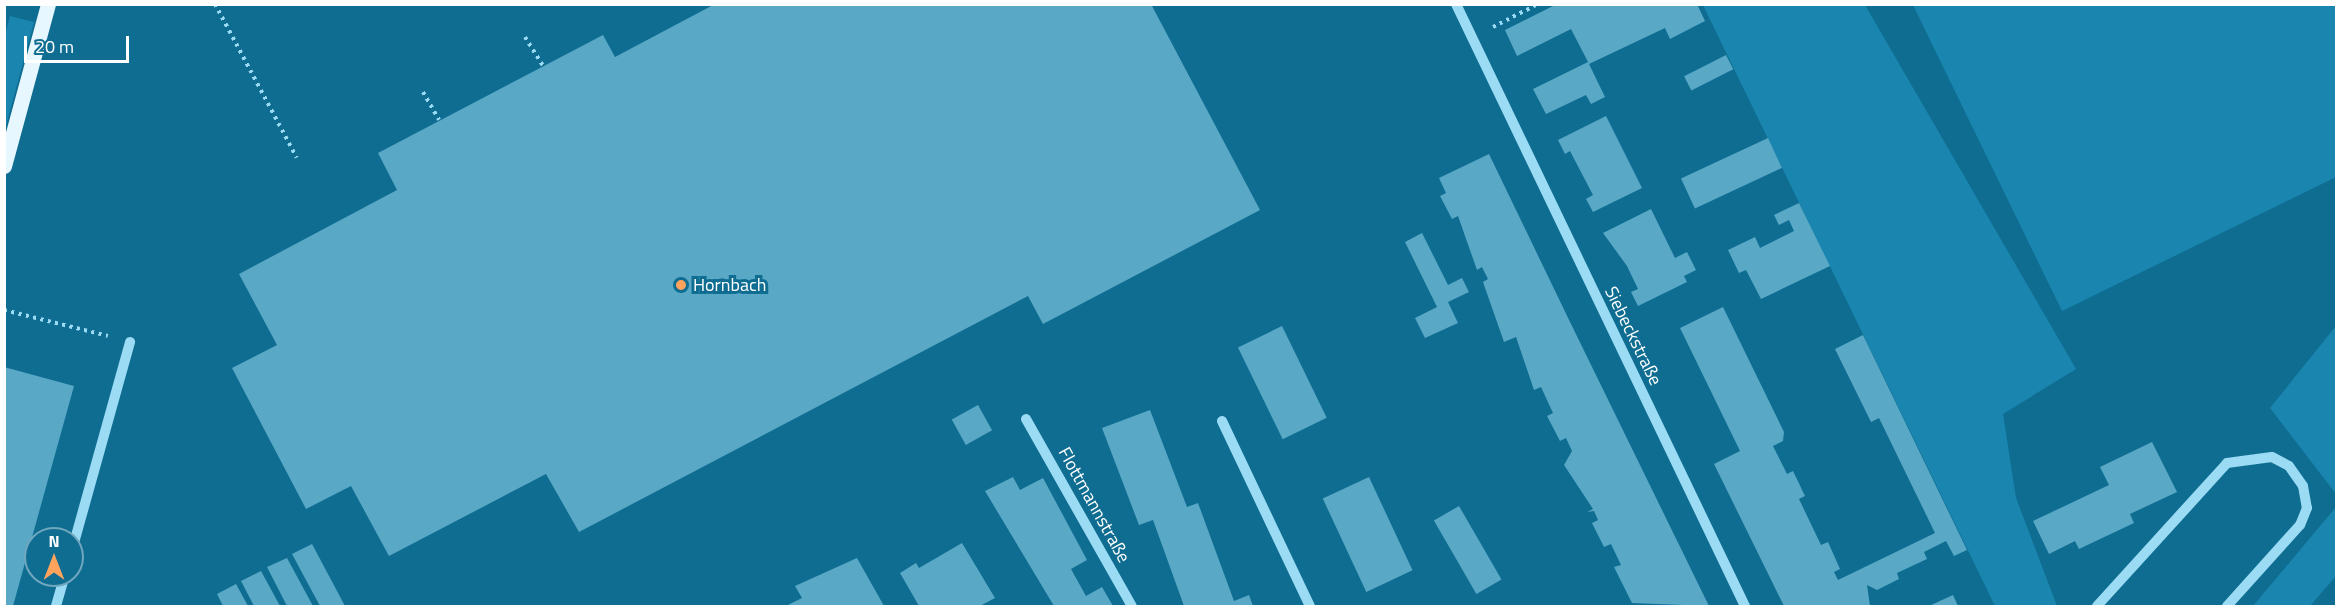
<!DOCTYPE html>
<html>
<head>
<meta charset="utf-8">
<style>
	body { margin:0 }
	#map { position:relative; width:2341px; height:611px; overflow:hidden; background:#0f6d92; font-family:"Titillium Web",sans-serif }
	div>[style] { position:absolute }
	.green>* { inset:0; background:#1a86af }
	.building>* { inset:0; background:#58a8c6; transform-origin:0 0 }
	.path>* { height:4px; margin-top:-2px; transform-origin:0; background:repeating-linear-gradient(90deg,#9bdcf4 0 3px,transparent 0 7.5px) }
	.minor>* { height:10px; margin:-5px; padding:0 5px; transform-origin:5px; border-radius:5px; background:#9bdcf4 }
	.major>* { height:15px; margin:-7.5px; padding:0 7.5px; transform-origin:7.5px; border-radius:7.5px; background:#e7f7ff }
	.dots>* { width:16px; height:16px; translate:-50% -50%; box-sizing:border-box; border:3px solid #0f6d92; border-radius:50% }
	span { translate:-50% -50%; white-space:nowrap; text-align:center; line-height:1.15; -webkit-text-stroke:6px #0f6d92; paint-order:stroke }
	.poi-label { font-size:18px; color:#fff }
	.left { translate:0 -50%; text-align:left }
	.street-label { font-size:18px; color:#fff }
	.frame { position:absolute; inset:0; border:6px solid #fff; pointer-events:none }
	.north { position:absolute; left:24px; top:527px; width:60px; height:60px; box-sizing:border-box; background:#0f6d92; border:2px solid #6fa7be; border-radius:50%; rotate:0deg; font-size:16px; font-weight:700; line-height:24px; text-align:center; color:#fff }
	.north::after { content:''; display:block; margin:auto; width:21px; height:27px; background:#ffa35d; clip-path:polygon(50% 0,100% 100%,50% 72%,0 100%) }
	.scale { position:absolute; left:24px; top:36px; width:105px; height:27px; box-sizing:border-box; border:3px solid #fff; border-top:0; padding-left:8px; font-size:18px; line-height:21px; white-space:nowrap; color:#fff; -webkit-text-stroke:4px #0f6d92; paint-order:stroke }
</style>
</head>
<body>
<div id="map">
	<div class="green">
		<div style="clip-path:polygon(1703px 5px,1865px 5px,2076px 369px,2003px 414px,2016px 498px,2057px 606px,1995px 606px)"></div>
		<div style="clip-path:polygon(1913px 5px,2336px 5px,2336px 177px,2062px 311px)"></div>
		<div style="clip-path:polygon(10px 16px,34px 22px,5px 129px,5px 35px)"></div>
		<div style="clip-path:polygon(2336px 326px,2336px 494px,2270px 408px)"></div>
		<div style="clip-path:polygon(2336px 507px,2336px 576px,2310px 606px,2253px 606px)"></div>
	</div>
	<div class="building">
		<div style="clip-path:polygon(715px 4px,1151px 4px,1260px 210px,1043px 324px,1028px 296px,579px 532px,546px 474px,389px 556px,351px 486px,306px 509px,232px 368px,277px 345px,239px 274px,397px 190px,378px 153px,603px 35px,615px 57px)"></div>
		<div style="clip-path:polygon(1557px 4px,1697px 4px,1705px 21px,1670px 39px,1665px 28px,1589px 64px,1605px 97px,1591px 104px,1586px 95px,1546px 114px,1533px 89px,1588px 62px,1571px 29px,1517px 56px,1505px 30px)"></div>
		<div style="left:1726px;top:55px;width:16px;height:47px;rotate:63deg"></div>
		<div style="clip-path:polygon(1606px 116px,1642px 188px,1593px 212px,1586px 199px,1593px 195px,1570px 151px,1565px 154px,1558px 140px)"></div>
		<div style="left:1768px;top:138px;width:33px;height:96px;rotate:65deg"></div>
		<div style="clip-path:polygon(1489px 154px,1571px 324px,1709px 606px,1632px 603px,1614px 567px,1621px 565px,1611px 544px,1604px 547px,1592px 523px,1598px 520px,1594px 511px,1587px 512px,1593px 509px,1564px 465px,1572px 451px,1566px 438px,1560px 441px,1547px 416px,1553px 413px,1541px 387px,1534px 390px,1516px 337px,1504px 342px,1483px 282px,1488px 279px,1482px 267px,1477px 270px,1458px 216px,1452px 219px,1440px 196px,1446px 193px,1439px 178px)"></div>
		<div style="clip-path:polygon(1799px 203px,1830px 266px,1761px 299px,1746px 270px,1739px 273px,1728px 250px,1755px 237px,1760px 248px,1794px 231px,1789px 220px,1779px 225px,1774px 215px)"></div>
		<div style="clip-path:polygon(1651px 209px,1675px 258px,1687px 252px,1696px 270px,1684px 276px,1687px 282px,1638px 306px,1631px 292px,1638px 289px,1627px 266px,1603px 233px)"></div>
		<div style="clip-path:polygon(1422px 233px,1448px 285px,1462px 278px,1469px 292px,1448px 302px,1458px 323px,1425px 338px,1415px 318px,1437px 307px,1405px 242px)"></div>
		<div style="clip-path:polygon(1723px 307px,1784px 432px,1783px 441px,1773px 446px,1787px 474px,1793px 471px,1805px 496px,1799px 499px,1821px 545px,1828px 542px,1840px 569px,1834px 572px,1838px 580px,1935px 533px,1879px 418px,1871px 422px,1835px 349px,1863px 335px,1967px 550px,1954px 556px,1946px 541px,1924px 552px,1927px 559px,1897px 573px,1899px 579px,1877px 590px,1867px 585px,1870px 606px,1784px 606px,1714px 464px,1740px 451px,1680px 328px)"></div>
		<div style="left:1282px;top:326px;width:102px;height:49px;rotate:64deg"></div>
		<div style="clip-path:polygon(4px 367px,74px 386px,13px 606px,4px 606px)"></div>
		<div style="left:978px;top:405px;width:29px;height:30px;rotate:61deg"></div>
		<div style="clip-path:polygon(1150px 410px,1187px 507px,1198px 503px,1234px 601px,1249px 595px,1253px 606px,1184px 606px,1153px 520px,1139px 525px,1102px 428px)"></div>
		<div style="clip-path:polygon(2152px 442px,2177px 492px,2130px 514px,2134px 523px,2079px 549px,2075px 541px,2049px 554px,2033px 521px,2109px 485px,2100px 467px)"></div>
		<div style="clip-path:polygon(1013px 477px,1020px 490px,1043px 478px,1087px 560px,1071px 569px,1086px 596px,1102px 587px,1113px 606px,1054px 606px,985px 491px)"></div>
		<div style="left:1369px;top:477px;width:103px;height:51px;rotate:65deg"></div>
		<div style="left:1459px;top:506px;width:85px;height:29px;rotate:60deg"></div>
		<div style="clip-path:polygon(962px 543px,995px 598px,980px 606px,919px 606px,900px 573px,916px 563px,919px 568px)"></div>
		<div style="clip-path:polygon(312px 544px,345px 606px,320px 606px,292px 554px)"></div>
		<div style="clip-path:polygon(287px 558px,313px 606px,287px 606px,267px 567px)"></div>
		<div style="clip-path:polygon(857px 558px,884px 606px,786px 606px,802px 598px,795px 586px)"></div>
		<div style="clip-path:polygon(261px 571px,280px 606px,254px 606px,241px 581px)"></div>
		<div style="clip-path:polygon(236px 584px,248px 606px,223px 606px,217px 594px)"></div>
		<div style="clip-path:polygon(1953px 595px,1958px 606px,1929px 606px)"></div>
	</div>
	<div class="path">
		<div style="left:215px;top:4px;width:174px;rotate:62deg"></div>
		<div style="left:1493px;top:27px;width:51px;rotate:-27.1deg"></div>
		<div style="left:525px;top:37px;width:34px;rotate:58deg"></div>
		<div style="left:423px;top:92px;width:32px;rotate:60deg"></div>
		<div style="left:4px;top:310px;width:107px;rotate:14deg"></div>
	</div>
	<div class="minor">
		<div style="left:1456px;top:4px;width:668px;rotate:64.36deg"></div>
		<div style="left:1026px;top:419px;width:215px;rotate:60.5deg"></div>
		<div style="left:1222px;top:421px;width:205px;rotate:64.6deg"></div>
		<div style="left:72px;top:550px;width:216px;rotate:-74.4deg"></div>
		<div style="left:56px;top:606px;width:32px;rotate:-74deg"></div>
		<div style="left:2097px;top:606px;width:193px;rotate:-47.7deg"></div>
		<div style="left:2227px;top:463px;width:45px;rotate:-7.6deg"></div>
		<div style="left:2272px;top:457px;width:19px;rotate:28deg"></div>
		<div style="left:2289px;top:466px;width:24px;rotate:55deg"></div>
		<div style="left:2303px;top:486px;width:22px;rotate:80deg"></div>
		<div style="left:2307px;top:508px;width:18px;rotate:112deg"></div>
		<div style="left:2300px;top:525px;width:109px;rotate:132deg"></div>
	</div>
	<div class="major">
		<div style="left:4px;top:166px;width:168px;rotate:-74.8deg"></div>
	</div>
	<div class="dots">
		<div style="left:681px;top:285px;background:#ffa35d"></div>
	</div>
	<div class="poi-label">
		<span class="left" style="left:693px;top:285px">Hornbach</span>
	</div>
	<div class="street-label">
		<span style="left:1633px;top:336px;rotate:64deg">Siebeckstraße</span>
		<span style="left:1094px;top:505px;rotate:61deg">Flottmannstraße</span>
	</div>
	<div class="frame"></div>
	<div class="north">N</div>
	<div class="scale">20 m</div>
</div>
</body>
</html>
